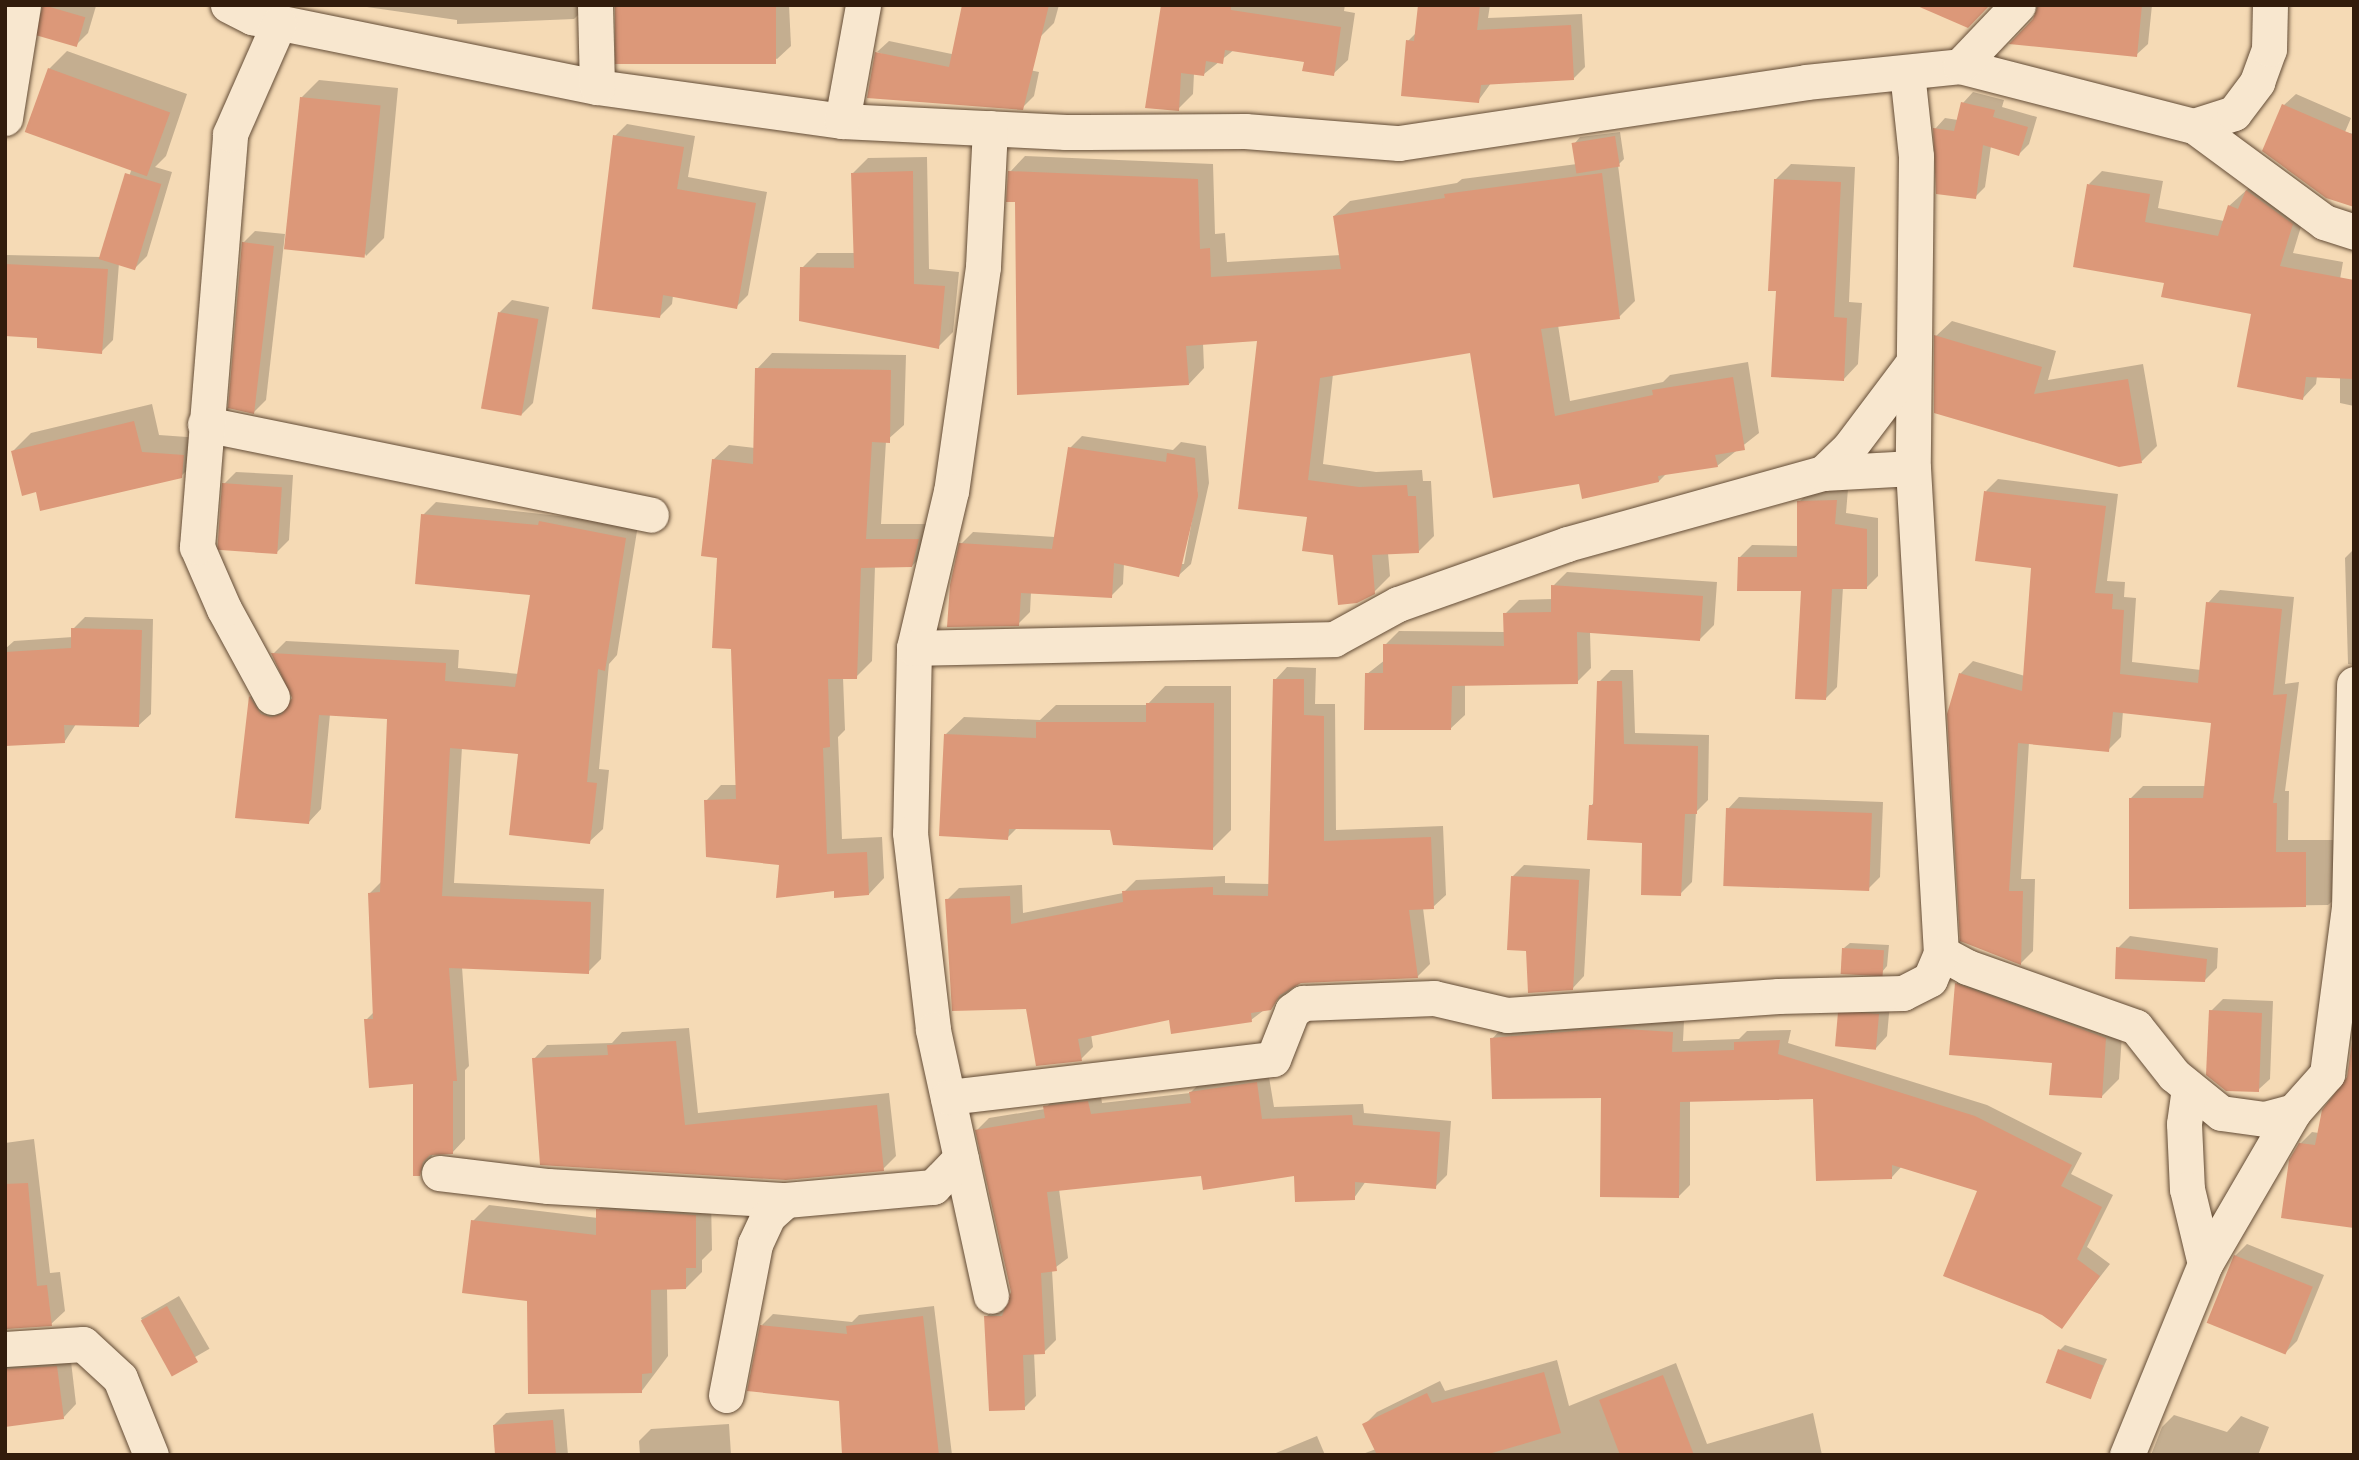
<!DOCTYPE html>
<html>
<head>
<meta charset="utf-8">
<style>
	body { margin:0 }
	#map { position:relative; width:2359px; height:1460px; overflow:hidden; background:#f5dab5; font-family:"Sorts Mill Goudy",serif }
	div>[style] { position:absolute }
	.shadow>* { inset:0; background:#0003; transform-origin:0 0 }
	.building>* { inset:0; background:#dc9879; transform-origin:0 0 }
	.roads { filter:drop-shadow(0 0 2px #634c36) drop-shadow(0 0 2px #634c36) }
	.street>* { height:35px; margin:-17.5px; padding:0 17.5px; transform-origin:17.5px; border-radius:17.5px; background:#f8e7cf }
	span { translate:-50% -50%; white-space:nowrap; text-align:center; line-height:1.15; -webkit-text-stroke:7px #f8e7cf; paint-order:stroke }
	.frame { position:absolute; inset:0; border:7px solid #321c0c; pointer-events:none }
</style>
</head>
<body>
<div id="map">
	<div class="shadow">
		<div style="clip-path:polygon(44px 5px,96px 6px,88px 33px,76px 45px,40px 34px)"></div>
		<div style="clip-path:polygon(353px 5px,588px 5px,574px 19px,457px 24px,457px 20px)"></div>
		<div style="clip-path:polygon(617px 5px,789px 5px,791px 46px,777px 59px)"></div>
		<div style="clip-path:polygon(964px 5px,1059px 5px,1054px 23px,1039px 38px)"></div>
		<div style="clip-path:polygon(1163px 5px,1345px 5px,1344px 11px,1355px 13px,1348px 60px,1333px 74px,1306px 60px,1235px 49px,1204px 74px,1194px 73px,1193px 94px,1178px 109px)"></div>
		<div style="clip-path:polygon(1419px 5px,1490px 5px,1488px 18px,1582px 14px,1585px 67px,1573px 79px,1491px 83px,1478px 101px,1408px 41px,1417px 32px)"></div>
		<div style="clip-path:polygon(2040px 5px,2152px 5px,2148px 44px,2136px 55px,2034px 20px)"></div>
		<div style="clip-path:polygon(889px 41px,1039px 72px,1034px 96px,1022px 108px,877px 52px)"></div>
		<div style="clip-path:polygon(67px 51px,187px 94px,166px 156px,155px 167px,172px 172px,147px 256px,135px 268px,119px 263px,113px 340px,101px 352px,39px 336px,5px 334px,5px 255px,101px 257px,132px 168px,49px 69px)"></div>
		<div style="clip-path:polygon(319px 80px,398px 88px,384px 238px,366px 256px,301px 98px)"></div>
		<div style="clip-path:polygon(1973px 92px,2004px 100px,2002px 107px,2037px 117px,2029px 144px,2019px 154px,1991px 146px,1985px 187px,1975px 197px,1935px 129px,1945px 118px,1958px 120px,1963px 103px)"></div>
		<div style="clip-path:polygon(2296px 94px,2351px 118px,2345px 132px,2354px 134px,2354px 206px,2284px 105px)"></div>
		<div style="clip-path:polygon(627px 124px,695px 136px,688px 177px,767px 192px,748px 295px,736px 307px,673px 295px,672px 304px,660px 316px,615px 136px)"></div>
		<div style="clip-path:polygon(1620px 132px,1624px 159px,1618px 165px,1635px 301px,1619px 317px,1558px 325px,1570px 401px,1663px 382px,1670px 375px,1748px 362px,1759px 433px,1717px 466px,1666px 474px,1659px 481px,1580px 482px,1471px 351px,1333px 374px,1323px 464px,1376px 472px,1422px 470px,1423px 481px,1431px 481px,1434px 536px,1418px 552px,1388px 553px,1390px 576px,1374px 592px,1335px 554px,1309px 515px,1259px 340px,1203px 343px,1204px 368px,1189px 384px,1017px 200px,1010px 172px,1025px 156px,1213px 164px,1215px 234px,1225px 233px,1227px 262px,1341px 255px,1334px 216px,1350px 201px,1457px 183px,1462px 179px,1577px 164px,1575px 143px,1580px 137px)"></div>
		<div style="clip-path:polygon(927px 157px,929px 269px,959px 272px,953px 332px,938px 347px,802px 268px,817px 253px,855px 253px,853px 173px,868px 158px)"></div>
		<div style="clip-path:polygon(1791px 164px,1855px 167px,1849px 302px,1862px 303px,1858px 364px,1843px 380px,1778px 289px,1775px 180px)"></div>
		<div style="clip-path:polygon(2102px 171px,2163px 181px,2158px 208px,2224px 221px,2229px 206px,2261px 177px,2306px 210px,2293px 253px,2343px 262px,2339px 285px,2354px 288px,2354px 406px,2340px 403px,2340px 377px,2317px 376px,2316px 384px,2303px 398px,2253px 313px,2166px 281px,2089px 184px)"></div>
		<div style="clip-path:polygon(255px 231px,285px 234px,266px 400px,254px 412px,243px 243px)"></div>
		<div style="clip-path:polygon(512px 300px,549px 307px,533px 403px,521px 415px,500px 312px)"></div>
		<div style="clip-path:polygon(1952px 321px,2056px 351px,2048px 380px,2143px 364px,2157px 446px,2142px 461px,1936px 336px)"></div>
		<div style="clip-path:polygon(772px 353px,906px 355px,904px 425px,886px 441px,881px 524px,933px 524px,927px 550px,912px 566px,875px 566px,872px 661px,856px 677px,843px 677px,845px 730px,838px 737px,842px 839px,882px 837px,884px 878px,869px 894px,835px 889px,780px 863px,706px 801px,721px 785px,737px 785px,732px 647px,719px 556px,713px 460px,729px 445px,755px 448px,757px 369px)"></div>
		<div style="clip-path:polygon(152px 404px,159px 435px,201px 438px,200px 458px,181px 476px,37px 490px,13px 451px,31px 433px)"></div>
		<div style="clip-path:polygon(evenodd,1082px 436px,1173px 450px,1181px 442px,1206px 446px,1209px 483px,1191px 564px,1179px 575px,1124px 563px,1123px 584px,1111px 596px,1031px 592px,1030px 612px,1018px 624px,961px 544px,973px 532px,1055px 537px,1070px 448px,1082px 436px,1198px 487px,1184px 564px,1180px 564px,1198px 487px)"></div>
		<div style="clip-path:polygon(236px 472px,293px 475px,289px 540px,277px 552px,224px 484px)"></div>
		<div style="clip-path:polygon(1998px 479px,2118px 494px,2107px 581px,2125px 582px,2124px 597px,2136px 598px,2132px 662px,2201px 670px,2208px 603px,2220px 590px,2294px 597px,2285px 684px,2299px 682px,2285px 791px,2289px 791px,2288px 840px,2342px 840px,2341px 893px,2328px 905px,2130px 907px,2130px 799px,2143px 786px,2206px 786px,2213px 722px,2123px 711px,2121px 737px,2108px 750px,2029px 742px,2021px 879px,2035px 879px,2033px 951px,2021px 963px,1960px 674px,1973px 661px,2025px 676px,2033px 566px,1986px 491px)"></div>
		<div style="clip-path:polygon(1848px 489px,1846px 513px,1878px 518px,1878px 576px,1866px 588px,1843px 587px,1837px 687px,1825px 699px,1803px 590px,1740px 557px,1752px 545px,1799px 546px,1799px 502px,1811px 490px)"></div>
		<div style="clip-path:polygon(436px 502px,638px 525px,617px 655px,609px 664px,599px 769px,609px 770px,603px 829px,589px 842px,520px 753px,462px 747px,454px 883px,604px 889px,601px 959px,588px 972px,462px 967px,469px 1066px,465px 1070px,465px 1139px,452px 1153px,434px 1153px,419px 1174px,415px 1082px,366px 1020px,375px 1011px,370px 893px,382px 881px,389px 717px,330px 714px,321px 809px,308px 823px,237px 816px,250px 697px,263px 685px,285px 705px,294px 698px,273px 654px,286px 641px,459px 650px,458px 668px,519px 674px,532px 593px,423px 515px)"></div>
		<div style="clip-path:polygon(2354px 549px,2354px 665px,2348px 664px,2345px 558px)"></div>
		<div style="clip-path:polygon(1567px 572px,1717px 582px,1714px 625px,1700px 639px,1590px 632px,1591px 668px,1577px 682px,1465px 684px,1465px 715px,1450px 729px,1367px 674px,1385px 660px,1385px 645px,1399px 631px,1505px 632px,1505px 614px,1519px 600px,1553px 599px,1553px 586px)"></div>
		<div style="clip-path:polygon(85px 617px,153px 619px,151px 714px,139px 725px,76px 724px,65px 741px,5px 711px,5px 649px,14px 641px,73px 637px,73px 629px)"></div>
		<div style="clip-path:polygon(1287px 667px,1316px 668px,1315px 704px,1335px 704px,1336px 830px,1443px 826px,1446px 895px,1433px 907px,1423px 908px,1430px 964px,1417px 977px,1302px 981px,1251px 1020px,1170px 1018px,1091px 1034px,1093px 1047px,1081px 1059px,1028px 1007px,947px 900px,959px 888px,1022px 885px,1023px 913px,1123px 893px,1136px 880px,1225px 876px,1225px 883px,1270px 884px,1275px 680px)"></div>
		<div style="clip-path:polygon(1611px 670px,1633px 670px,1635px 733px,1709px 735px,1708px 800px,1696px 812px,1692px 882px,1680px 894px,1644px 842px,1591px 806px,1595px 801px,1599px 682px)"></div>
		<div style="clip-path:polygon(1165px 686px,1231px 686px,1231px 830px,1213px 848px,1112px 828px,1018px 827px,1007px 838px,946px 734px,964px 717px,1040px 720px,1056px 705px,1147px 705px)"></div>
		<div style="clip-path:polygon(1739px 797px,1883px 802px,1880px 877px,1868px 889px,1728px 809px)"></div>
		<div style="clip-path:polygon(1524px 865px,1590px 869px,1584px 976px,1572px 989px,1512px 877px)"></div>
		<div style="clip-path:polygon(2130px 936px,2218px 948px,2217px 968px,2205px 980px,2118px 948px)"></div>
		<div style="clip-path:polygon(1850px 943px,1889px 945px,1887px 966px,1882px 972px,1844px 948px)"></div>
		<div style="clip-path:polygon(1974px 966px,2123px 1020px,2119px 1079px,2101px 1097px,2053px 1061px,1956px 984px)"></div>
		<div style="clip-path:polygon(2223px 999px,2273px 1001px,2270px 1079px,2258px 1090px,2211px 1011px)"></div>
		<div style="clip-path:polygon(1852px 1003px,1890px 1003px,1887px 1036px,1876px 1048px,1840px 1015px)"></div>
		<div style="clip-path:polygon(1623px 1017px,1684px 1021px,1683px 1041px,1739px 1039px,1747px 1031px,1791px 1030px,1788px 1043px,1987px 1105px,2082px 1153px,2071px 1174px,2113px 1195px,2087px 1247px,2110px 1264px,2061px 1327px,1979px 1190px,1902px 1166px,1892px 1177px,1815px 1097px,1690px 1100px,1690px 1185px,1679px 1196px,1603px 1096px,1492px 1039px,1503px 1027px)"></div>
		<div style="clip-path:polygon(689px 1028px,698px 1113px,889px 1093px,896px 1156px,883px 1169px,786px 1178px,534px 1059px,547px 1045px,612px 1043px,622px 1032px)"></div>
		<div style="clip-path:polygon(1268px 1071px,1274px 1107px,1363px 1104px,1364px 1113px,1451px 1121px,1447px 1175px,1435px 1187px,1366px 1181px,1354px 1198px,1296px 1174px,1203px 1174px,1059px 1189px,1068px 1258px,1052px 1270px,1056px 1340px,1044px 1352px,1034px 1352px,1036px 1396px,1024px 1408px,986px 1317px,998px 1305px,1008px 1305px,1012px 1292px,977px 1130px,989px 1118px,1045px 1109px,1057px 1095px,1100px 1090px,1102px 1103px,1190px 1093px,1203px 1080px)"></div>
		<div style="clip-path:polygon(2348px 1078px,2354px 1227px,2300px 1144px,2312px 1132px,2319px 1133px)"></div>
		<div style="clip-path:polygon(34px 1139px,50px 1273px,60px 1272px,65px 1311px,51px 1324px,5px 1329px,5px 1143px)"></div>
		<div style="clip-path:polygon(614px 1194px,711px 1199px,712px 1250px,702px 1260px,702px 1272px,686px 1288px,667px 1288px,668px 1356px,641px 1392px,529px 1299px,473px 1221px,489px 1205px,598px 1218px,598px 1210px)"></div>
		<div style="clip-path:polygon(2247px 1244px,2324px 1275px,2297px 1341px,2285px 1353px,2235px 1256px)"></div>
		<div style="left:179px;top:1296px;width:61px;height:44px;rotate:60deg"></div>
		<div style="clip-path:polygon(934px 1306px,952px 1455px,843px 1455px,841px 1400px,762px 1325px,773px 1314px,852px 1322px,859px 1315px)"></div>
		<div style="clip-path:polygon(2065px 1345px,2107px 1359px,2091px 1396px,2060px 1350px)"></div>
		<div style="clip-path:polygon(5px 1348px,70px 1353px,76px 1404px,63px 1418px,5px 1425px)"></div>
		<div style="clip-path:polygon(1557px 1360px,1569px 1406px,1676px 1363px,1707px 1444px,1813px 1413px,1822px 1455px,1360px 1455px,1376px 1449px,1364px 1425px,1377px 1412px,1440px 1381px,1445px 1391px)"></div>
		<div style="clip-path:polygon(564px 1409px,568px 1455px,497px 1455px,494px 1425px,506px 1413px)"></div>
		<div style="clip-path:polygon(2174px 1415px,2227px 1432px,2241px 1416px,2269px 1427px,2258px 1455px,2151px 1455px,2162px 1427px)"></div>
		<div style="clip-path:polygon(729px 1424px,731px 1455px,640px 1455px,639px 1441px,651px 1429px)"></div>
		<div style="clip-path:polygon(1317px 1436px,1325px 1455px,1271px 1455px)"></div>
	</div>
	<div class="building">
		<div style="left:43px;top:5px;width:44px;height:31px;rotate:16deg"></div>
		<div style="left:615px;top:5px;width:161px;height:59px"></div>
		<div style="clip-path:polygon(962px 5px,1049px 5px,1023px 110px,867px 98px,875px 52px,949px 67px)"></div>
		<div style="clip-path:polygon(1161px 5px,1231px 5px,1231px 10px,1341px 27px,1334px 76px,1302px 71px,1304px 62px,1225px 50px,1223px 64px,1206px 61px,1204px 76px,1181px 73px,1179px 111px,1145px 108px)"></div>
		<div style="clip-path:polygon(1418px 5px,1480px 5px,1477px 30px,1571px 25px,1574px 80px,1481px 85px,1479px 103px,1401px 96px,1406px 40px,1414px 41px)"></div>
		<div style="clip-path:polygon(1915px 5px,1990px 5px,1968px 28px)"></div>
		<div style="clip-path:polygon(2038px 5px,2142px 5px,2137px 57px,2009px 44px,2033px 19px)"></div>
		<div style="left:48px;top:68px;width:130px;height:68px;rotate:20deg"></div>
		<div style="left:300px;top:97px;width:81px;height:153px;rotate:6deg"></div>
		<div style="clip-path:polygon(1961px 102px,1995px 110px,1993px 117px,2028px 127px,2019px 156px,1983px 145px,1976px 199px,1936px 194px,1933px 128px,1954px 131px)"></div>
		<div style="clip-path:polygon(2282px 104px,2354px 135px,2354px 207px,2326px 198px,2262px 151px)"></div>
		<div style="clip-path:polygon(613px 135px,684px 147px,677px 189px,756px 203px,737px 309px,663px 295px,660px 318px,592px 309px)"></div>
		<div style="left:1615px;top:136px;width:31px;height:44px;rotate:81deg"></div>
		<div style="clip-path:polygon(913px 171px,914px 284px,945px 286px,939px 349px,799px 321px,800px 267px,854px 268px,851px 173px)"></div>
		<div style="clip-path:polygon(1008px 171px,1198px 179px,1200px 249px,1210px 248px,1211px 277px,1341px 269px,1333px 216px,1445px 198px,1444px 194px,1602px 173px,1620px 319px,1541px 329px,1555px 416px,1653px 395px,1652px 390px,1733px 377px,1745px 450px,1715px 455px,1718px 467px,1658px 476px,1659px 482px,1582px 499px,1579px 484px,1493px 498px,1470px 353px,1320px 378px,1308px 480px,1359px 487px,1407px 485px,1408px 496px,1416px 496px,1419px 553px,1372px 555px,1375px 594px,1357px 603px,1338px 605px,1333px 555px,1302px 551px,1307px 517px,1238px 509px,1257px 341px,1186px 346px,1189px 385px,1017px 395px,1015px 202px,1006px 202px)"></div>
		<div style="left:125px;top:173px;width:38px;height:90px;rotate:17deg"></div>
		<div style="clip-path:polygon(1774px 179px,1841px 182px,1834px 317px,1847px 318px,1844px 381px,1771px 377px,1776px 291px,1768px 291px)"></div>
		<div style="clip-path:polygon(2087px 184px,2150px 194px,2145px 222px,2218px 236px,2228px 205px,2238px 209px,2246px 190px,2293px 224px,2280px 266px,2354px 280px,2354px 379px,2306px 377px,2303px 400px,2237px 387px,2251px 314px,2161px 297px,2164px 283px,2073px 267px)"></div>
		<div style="clip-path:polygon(242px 242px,274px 246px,254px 414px,228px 408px)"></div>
		<div style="clip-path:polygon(5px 264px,108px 269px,102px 354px,37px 348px,37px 338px,5px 336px)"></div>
		<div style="left:498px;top:312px;width:41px;height:98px;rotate:10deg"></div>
		<div style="clip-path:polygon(1934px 335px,2042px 367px,2034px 394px,2128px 379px,2142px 463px,2119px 467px,1934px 413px)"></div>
		<div style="clip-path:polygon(755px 368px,891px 370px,890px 443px,872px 442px,866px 539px,919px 539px,912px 567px,861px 568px,857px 679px,828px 679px,830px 747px,823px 748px,827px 854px,867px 852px,869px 895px,834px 898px,834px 891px,776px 898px,779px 865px,706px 857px,704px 800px,736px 799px,731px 649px,712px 648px,717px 558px,701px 556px,712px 459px,753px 464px)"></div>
		<div style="clip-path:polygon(134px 421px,142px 452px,184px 455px,182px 478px,40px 511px,36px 492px,22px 496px,11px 451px)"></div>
		<div style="clip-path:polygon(1068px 447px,1166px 462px,1167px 453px,1195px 458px,1198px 496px,1179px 577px,1114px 563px,1112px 598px,1021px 593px,1019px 626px,947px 627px,950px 585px,959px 543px,1052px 549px)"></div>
		<div style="left:222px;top:483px;width:60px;height:67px;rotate:4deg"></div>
		<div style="clip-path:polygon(1984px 491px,2106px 506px,2095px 593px,2113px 594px,2112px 609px,2124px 610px,2120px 674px,2198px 683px,2206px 602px,2282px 609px,2273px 695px,2287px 694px,2273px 803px,2277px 803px,2276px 852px,2306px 852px,2306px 907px,2129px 909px,2129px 798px,2203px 798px,2211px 723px,2113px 712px,2109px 752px,2018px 743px,2009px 891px,2023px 891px,2021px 965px,1960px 941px,1947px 714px,1959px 673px,2022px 691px,2031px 568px,1975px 561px)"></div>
		<div style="clip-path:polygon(1837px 500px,1835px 524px,1867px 529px,1867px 589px,1832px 589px,1826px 700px,1795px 699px,1801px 591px,1737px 591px,1738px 557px,1797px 557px,1797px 501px)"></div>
		<div style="clip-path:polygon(421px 514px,538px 525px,539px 521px,626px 538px,605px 671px,598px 669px,587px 782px,597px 783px,590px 844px,509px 835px,518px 754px,450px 748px,442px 896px,591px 902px,589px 974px,449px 968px,457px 1081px,453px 1081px,453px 1154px,430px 1155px,423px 1162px,420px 1176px,413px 1176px,413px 1084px,369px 1088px,364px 1019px,373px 1019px,368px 893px,380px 892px,387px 719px,319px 715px,309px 824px,235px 818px,249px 696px,261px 714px,271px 717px,282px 714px,292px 698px,271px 653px,446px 663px,445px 681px,515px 687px,530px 595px,415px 584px)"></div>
		<div style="clip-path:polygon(1551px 585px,1703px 596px,1700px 641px,1577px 632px,1578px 684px,1452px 686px,1451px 730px,1364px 730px,1365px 673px,1383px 673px,1383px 644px,1504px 646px,1503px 613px,1551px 612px)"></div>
		<div style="clip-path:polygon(71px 628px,142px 630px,139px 727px,64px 725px,65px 743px,5px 746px,5px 652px,71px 648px)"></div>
		<div style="clip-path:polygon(1273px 679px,1304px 679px,1304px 715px,1324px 716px,1324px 841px,1431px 837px,1434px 909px,1409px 910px,1418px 978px,1301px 983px,1280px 995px,1271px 1010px,1251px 1013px,1252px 1022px,1171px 1034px,1169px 1020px,1078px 1039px,1082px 1061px,1036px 1066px,1026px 1009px,952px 1011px,945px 899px,1010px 896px,1011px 924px,1123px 902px,1122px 891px,1213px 887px,1213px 895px,1268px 896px)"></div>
		<div style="clip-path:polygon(1597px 681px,1622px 681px,1624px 744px,1698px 746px,1697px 814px,1685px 814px,1681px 896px,1641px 895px,1642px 843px,1587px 840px,1589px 805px,1593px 805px)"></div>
		<div style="clip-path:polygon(1146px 703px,1214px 703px,1213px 850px,1113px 845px,1110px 830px,1009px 829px,1008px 840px,939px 836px,944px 734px,1036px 738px,1036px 722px,1146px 722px)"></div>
		<div style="left:1726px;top:808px;width:146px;height:78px;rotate:2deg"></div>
		<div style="clip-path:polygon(1511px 876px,1579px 880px,1573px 990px,1528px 993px,1526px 951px,1507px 950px)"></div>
		<div style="clip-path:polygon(2116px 947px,2207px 959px,2205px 982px,2115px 979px)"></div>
		<div style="left:1842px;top:948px;width:42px;height:26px;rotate:3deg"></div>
		<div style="clip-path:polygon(1955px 983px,2106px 1038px,2102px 1098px,2049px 1095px,2052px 1063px,1949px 1055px)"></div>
		<div style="clip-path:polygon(2209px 1010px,2262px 1013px,2259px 1092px,2226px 1091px,2206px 1075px)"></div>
		<div style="left:1879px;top:1014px;width:36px;height:41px;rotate:95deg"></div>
		<div style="clip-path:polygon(1610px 1028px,1673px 1032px,1672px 1052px,1734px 1050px,1734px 1042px,1780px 1040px,1778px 1054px,1975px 1116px,2072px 1165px,2061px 1186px,2102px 1207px,2077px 1259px,2100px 1276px,2062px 1329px,2042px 1315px,1943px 1276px,1977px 1191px,1892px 1165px,1892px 1179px,1816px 1181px,1813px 1099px,1680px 1102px,1679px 1198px,1600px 1197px,1601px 1098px,1492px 1099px,1490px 1038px)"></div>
		<div style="clip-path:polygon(2354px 1028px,2354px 1228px,2281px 1218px,2289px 1160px,2299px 1143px,2315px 1145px,2322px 1110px,2347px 1077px)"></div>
		<div style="clip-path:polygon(676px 1041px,685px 1125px,877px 1105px,884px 1171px,786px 1180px,540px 1165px,532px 1058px,608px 1055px,607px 1045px)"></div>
		<div style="clip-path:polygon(1257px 1082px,1262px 1119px,1352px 1115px,1353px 1125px,1440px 1132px,1436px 1189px,1355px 1182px,1355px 1200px,1295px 1202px,1294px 1176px,1203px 1190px,1201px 1176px,1047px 1192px,1057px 1271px,1041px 1273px,1045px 1354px,1023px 1355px,1025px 1410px,989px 1411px,984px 1316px,1002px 1316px,1011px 1292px,975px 1130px,1045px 1118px,1043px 1106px,1088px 1101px,1091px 1114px,1191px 1103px,1189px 1092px)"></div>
		<div style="clip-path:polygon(28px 1183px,37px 1286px,47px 1285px,52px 1326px,5px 1329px,5px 1184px)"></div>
		<div style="clip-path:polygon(596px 1209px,696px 1215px,696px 1268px,686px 1268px,686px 1289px,651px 1290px,652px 1373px,642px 1374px,642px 1393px,528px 1394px,527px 1301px,462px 1293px,471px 1220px,596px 1235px)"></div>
		<div style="left:2234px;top:1255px;width:85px;height:73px;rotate:22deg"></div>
		<div style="left:167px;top:1306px;width:64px;height:30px;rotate:61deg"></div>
		<div style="clip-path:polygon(923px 1316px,939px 1455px,842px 1455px,839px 1401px,747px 1391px,760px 1325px,847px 1334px,846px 1326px)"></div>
		<div style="left:2058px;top:1349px;width:48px;height:36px;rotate:20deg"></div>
		<div style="clip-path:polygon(57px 1366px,64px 1419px,5px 1427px,5px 1369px)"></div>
		<div style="clip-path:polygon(1544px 1372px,1561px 1433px,1485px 1455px,1377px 1455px,1362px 1424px,1427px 1393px,1432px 1403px)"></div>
		<div style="clip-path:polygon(1663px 1375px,1694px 1455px,1620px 1455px,1599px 1400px)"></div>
		<div style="clip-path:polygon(553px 1420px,556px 1455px,495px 1455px,493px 1425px)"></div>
	</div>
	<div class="roads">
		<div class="street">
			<div style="left:228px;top:5px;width:27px;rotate:27deg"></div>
			<div style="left:252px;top:17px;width:352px;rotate:11.5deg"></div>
			<div style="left:597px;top:87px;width:247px;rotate:7.9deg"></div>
			<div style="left:842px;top:121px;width:224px;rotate:2.8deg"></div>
			<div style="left:1066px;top:132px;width:179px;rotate:-0.3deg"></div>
			<div style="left:1245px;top:131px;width:154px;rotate:4.5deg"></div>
			<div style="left:1399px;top:143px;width:412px;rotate:-8.5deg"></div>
			<div style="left:1806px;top:82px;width:155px;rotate:-5.9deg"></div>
			<div style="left:1960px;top:66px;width:242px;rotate:14.4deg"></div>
			<div style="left:2194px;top:126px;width:42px;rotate:-18deg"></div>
			<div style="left:2234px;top:113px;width:39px;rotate:-53deg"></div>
			<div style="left:2257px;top:82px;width:35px;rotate:-70deg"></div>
			<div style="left:2269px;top:49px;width:44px;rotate:-88.7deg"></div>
			<div style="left:595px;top:5px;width:82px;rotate:88.6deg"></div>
			<div style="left:1960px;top:66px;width:84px;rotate:-46.4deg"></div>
			<div style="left:1907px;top:72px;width:84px;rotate:83.9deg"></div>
			<div style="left:1916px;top:156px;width:312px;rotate:90.6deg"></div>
			<div style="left:1913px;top:468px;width:486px;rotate:86.7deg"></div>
			<div style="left:1941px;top:953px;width:30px;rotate:28deg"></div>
			<div style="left:1967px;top:967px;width:179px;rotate:19.5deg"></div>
			<div style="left:2136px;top:1027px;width:61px;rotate:51.6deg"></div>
			<div style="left:2174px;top:1075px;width:60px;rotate:39deg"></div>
			<div style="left:2221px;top:1113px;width:44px;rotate:7.8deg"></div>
			<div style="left:2265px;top:1119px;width:30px;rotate:-15deg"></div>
			<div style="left:5px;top:118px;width:114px;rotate:-80.9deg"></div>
			<div style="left:842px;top:121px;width:118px;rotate:-79.7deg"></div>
			<div style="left:2194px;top:126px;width:162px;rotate:36.4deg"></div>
			<div style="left:2324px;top:222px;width:32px;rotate:18deg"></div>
			<div style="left:990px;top:128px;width:139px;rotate:92.9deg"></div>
			<div style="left:983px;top:267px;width:226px;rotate:98.1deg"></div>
			<div style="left:951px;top:491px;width:161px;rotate:103.3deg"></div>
			<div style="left:914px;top:648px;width:185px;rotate:91.2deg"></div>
			<div style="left:910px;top:833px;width:198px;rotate:83.3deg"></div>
			<div style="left:933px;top:1030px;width:272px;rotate:77.7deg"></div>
			<div style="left:205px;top:424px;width:455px;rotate:11.5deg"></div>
			<div style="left:1823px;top:473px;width:36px;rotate:-44deg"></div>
			<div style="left:1849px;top:448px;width:106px;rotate:-53deg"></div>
			<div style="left:914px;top:648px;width:420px;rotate:-1.2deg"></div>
			<div style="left:1334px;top:639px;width:73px;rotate:-28.7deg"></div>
			<div style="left:1398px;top:604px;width:179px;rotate:-19.5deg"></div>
			<div style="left:1567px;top:544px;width:266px;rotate:-15.5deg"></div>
			<div style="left:1823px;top:473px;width:90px;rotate:-3.2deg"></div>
			<div style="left:272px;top:697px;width:100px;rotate:-118.6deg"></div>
			<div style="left:224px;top:609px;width:68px;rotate:-113.5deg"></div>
			<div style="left:197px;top:547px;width:414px;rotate:-85.4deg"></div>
			<div style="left:230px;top:134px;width:121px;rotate:-66.2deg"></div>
			<div style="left:2189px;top:1088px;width:36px;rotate:98deg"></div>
			<div style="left:2184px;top:1124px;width:65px;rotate:87.4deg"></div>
			<div style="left:2187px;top:1189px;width:77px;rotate:76.5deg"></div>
			<div style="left:948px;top:1097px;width:327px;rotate:-6.7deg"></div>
			<div style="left:1273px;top:1059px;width:52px;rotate:-68.4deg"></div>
			<div style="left:1292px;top:1011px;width:14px;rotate:-36deg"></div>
			<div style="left:1303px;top:1003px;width:131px;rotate:-2.2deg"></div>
			<div style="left:1434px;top:998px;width:75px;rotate:13.1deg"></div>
			<div style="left:1507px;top:1015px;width:272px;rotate:-4deg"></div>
			<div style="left:1778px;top:996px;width:125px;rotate:-1.4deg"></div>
			<div style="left:1903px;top:993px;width:30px;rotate:-27deg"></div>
			<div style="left:1930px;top:979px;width:28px;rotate:-67deg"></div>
			<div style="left:439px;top:1173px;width:110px;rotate:6.8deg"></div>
			<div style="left:548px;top:1186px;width:238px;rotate:3.4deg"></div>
			<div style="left:786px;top:1200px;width:148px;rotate:-5.1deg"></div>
			<div style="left:933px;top:1187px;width:40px;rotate:-46deg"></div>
			<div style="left:5px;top:1349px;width:78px;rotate:-3.7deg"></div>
			<div style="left:83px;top:1344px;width:50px;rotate:42.6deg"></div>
			<div style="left:120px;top:1378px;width:83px;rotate:68.1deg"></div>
			<div style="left:726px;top:1395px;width:154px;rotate:-79.1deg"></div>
			<div style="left:755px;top:1244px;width:31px;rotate:-65deg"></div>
			<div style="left:768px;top:1216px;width:24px;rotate:-42deg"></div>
			<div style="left:2127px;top:1455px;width:206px;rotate:-67.8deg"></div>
			<div style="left:2205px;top:1264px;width:177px;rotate:-59.8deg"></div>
			<div style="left:2294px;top:1111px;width:50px;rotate:-48.3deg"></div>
			<div style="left:2327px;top:1074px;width:167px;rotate:-82.5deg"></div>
			<div style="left:2349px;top:908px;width:224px;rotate:-88.7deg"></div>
		</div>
	</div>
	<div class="frame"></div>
</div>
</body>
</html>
